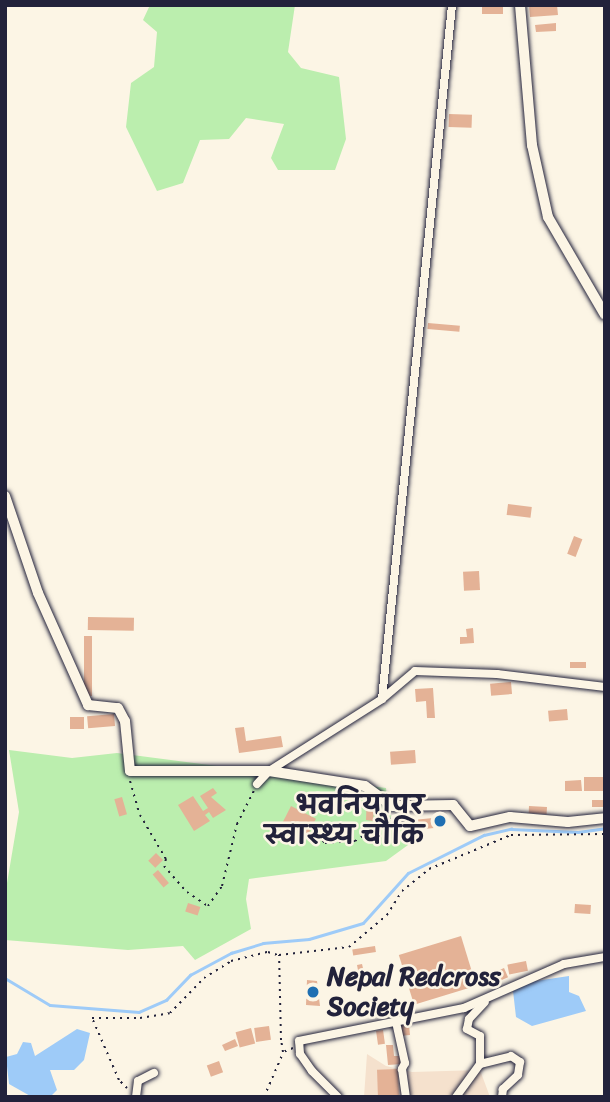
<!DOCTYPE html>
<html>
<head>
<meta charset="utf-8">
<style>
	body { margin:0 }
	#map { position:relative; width:610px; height:1102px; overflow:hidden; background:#fcf5e5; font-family:Sriracha,"Playpen Sans Deva",sans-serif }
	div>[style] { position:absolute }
	.built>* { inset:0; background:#f5e1cd }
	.green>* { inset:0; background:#bbeeae }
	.water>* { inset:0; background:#9ecbf8 }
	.stream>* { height:2.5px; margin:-1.25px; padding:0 1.25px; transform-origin:1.25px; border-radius:1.25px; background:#9ecbf8 }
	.building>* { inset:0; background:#e4b296; transform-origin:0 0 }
	.path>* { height:2px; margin-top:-1px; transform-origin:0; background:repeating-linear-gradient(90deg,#22223b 0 2px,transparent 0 7px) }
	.roads { filter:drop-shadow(0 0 2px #22223b) drop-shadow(0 0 2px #22223b) }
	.street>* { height:8px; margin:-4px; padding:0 4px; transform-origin:4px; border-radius:4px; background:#fcf5e5 }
	.secondary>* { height:10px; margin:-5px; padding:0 5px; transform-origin:5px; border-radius:5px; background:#fcf5e5 }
	.dots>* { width:19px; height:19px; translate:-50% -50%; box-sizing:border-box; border:4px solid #fcf5e5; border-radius:50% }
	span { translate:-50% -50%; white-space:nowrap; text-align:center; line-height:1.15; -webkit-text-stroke:5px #fcf5e5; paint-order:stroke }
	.poi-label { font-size:26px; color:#22223b; font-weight:700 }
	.right { translate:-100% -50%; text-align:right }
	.left { translate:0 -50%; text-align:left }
	.frame { position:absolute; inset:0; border:7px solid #22223b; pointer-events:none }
</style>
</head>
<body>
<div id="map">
	<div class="built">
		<div style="clip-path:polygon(367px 1054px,386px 1066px,412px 1072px,480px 1070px,490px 1097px,364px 1097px)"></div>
	</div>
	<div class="green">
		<div style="clip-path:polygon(150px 5px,295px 5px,288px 52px,301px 68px,339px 77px,346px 139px,335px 170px,278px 170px,271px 158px,284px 124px,246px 118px,229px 139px,200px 140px,183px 183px,157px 191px,126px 127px,131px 83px,154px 67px,157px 32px,143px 20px)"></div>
		<div style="clip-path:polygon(9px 750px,72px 758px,117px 753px,386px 788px,388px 815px,402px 818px,409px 827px,408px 845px,386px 861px,249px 879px,246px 899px,251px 929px,195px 960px,183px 946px,128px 950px,5px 940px,5px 895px,19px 812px)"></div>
	</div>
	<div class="water">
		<div style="clip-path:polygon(569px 976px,569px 992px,579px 996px,586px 1011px,532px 1026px,516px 1017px,513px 991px,522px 983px)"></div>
		<div style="clip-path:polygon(77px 1029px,90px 1033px,84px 1060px,74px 1070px,50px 1070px,57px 1090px,51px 1096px,32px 1097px,9px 1084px,6px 1057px,17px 1054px,23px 1042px,31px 1043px,35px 1056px)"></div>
	</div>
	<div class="stream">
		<div style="left:5px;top:978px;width:52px;rotate:31deg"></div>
		<div style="left:50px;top:1005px;width:89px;rotate:4.5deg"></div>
		<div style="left:139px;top:1012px;width:30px;rotate:-24deg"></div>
		<div style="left:166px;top:1000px;width:35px;rotate:-46deg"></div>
		<div style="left:190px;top:975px;width:47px;rotate:-28.2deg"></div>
		<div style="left:231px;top:953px;width:34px;rotate:-17deg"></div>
		<div style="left:263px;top:943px;width:46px;rotate:-5deg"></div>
		<div style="left:309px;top:939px;width:56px;rotate:-16.5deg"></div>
		<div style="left:363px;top:923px;width:67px;rotate:-48deg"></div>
		<div style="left:408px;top:873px;width:85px;rotate:-26.6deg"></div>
		<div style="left:484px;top:835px;width:28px;rotate:-13deg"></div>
		<div style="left:511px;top:829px;width:67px;rotate:2.6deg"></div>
		<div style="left:578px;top:832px;width:27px;rotate:-8deg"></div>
	</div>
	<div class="building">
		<div style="clip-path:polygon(529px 5px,557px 5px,558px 15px,530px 17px)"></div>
		<div style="left:503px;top:6px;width:8px;height:21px;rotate:90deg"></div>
		<div style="clip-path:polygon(556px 23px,556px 31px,536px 32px,535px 25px)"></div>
		<div style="left:449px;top:114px;width:23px;height:13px;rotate:2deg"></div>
		<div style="left:428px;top:323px;width:32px;height:6px;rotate:5deg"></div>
		<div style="left:508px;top:504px;width:24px;height:11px;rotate:7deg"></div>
		<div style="left:574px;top:536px;width:9px;height:19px;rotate:21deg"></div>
		<div style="left:479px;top:571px;width:19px;height:16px;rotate:87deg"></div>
		<div style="left:88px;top:617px;width:46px;height:13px;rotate:1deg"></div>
		<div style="clip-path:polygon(473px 628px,474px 643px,460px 644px,460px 637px,467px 637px,466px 629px)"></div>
		<div style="left:84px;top:636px;width:8px;height:60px"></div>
		<div style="left:570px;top:662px;width:16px;height:6px"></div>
		<div style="left:511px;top:682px;width:12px;height:21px;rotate:85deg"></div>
		<div style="clip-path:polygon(433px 688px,435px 718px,427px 718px,426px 701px,416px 702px,415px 689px)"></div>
		<div style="left:567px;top:709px;width:11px;height:19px;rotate:85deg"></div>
		<div style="left:114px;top:714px;width:12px;height:27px;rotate:85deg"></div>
		<div style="left:84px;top:717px;width:12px;height:14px;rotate:90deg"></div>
		<div style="clip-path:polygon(244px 727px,246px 741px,281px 736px,283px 747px,239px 753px,235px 728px)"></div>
		<div style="left:415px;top:750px;width:13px;height:25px;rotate:86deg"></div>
		<div style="left:584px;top:777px;width:20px;height:14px"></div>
		<div style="clip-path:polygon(581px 780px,582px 791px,565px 791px,565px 781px)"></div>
		<div style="clip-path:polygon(213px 788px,217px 793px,211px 797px,226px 810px,213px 818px,209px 812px,205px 815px,210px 821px,194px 831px,178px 805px,193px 796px,203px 811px,208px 808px,200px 796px)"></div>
		<div style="clip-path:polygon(367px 795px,375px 796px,373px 821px,366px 820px)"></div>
		<div style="left:122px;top:797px;width:18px;height:8px;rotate:74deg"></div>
		<div style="left:605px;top:800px;width:7px;height:13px;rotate:90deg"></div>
		<div style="left:291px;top:806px;width:28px;height:19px;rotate:27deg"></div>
		<div style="left:529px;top:806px;width:18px;height:7px;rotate:3deg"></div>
		<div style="left:433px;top:818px;width:10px;height:15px;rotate:84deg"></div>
		<div style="left:156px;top:853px;width:10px;height:11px;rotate:45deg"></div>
		<div style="left:158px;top:870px;width:17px;height:7px;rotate:50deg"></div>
		<div style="left:188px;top:903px;width:13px;height:9px;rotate:18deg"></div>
		<div style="left:575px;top:904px;width:16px;height:9px;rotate:4deg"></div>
		<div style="left:461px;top:936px;width:52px;height:65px;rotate:73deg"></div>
		<div style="left:375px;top:946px;width:6px;height:23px;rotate:81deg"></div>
		<div style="left:526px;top:961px;width:10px;height:19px;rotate:79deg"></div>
		<div style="clip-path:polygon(362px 964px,367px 985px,361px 986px,357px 965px)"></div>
		<div style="left:504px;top:968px;width:10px;height:19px;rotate:66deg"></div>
		<div style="clip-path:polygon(307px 980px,317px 981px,320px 1006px,306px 1005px)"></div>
		<div style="left:409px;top:1024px;width:11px;height:8px;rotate:85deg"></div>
		<div style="left:269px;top:1026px;width:14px;height:15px;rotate:82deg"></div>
		<div style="left:251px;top:1028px;width:16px;height:16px;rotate:75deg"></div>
		<div style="left:383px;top:1030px;width:14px;height:7px;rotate:82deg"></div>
		<div style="clip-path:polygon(235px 1039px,238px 1046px,225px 1051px,222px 1045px)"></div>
		<div style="clip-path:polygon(386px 1045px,393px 1045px,394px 1056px,401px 1056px,402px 1064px,388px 1065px)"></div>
		<div style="left:219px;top:1061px;width:12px;height:13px;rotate:70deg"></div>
		<div style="left:398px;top:1069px;width:28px;height:21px;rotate:88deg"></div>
	</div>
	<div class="path">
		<div style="left:130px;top:781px;width:35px;rotate:74deg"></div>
		<div style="left:140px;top:815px;width:51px;rotate:59.4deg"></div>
		<div style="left:166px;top:859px;width:7px;rotate:106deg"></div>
		<div style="left:164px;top:866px;width:35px;rotate:49deg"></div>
		<div style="left:187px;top:892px;width:25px;rotate:34deg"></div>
		<div style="left:208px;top:906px;width:24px;rotate:-55deg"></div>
		<div style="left:222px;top:886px;width:64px;rotate:-76.4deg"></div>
		<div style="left:237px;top:824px;width:37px;rotate:-63deg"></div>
		<div style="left:318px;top:836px;width:10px;rotate:45deg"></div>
		<div style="left:325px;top:843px;width:30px;rotate:-4deg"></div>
		<div style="left:355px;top:841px;width:47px;rotate:-32deg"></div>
		<div style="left:293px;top:1048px;width:11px;rotate:158deg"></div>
		<div style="left:283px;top:1052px;width:12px;rotate:-99deg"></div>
		<div style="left:281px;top:1040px;width:85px;rotate:-91.3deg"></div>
		<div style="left:279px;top:955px;width:70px;rotate:-6.5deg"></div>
		<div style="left:349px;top:947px;width:50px;rotate:-40.1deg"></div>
		<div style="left:387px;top:915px;width:28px;rotate:-58deg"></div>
		<div style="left:402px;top:891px;width:35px;rotate:-39deg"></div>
		<div style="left:429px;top:869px;width:89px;rotate:-22.5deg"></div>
		<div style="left:511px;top:835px;width:94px;rotate:-0.6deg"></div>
		<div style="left:127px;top:1088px;width:11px;rotate:-135deg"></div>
		<div style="left:119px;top:1080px;width:68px;rotate:-113.5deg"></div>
		<div style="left:92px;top:1018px;width:48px"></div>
		<div style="left:140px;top:1018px;width:30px;rotate:-9deg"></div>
		<div style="left:170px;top:1013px;width:49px;rotate:-45.8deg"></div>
		<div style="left:204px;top:978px;width:32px;rotate:-32deg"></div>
		<div style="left:231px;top:961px;width:38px;rotate:-14deg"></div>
		<div style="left:268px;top:952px;width:10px;rotate:17deg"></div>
		<div style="left:264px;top:1097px;width:48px;rotate:-66.6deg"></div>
	</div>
	<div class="roads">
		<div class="street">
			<div style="left:382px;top:699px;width:43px;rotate:-40.3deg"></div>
			<div style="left:415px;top:671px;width:82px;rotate:2.1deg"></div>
			<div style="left:497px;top:674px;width:109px;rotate:6.9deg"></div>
			<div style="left:257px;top:784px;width:18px;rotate:-47deg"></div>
			<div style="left:269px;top:771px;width:134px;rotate:-32.5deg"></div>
			<div style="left:382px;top:699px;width:698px;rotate:-84.24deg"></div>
			<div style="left:396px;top:1022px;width:42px;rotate:77.6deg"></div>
			<div style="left:405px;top:1063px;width:7px;rotate:117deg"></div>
			<div style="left:402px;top:1069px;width:28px;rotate:82deg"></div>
			<div style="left:480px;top:1064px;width:28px;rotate:-90deg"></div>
			<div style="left:480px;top:1036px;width:15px;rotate:-152deg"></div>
			<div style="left:467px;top:1029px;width:10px;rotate:-79deg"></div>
			<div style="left:469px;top:1019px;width:23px;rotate:-47deg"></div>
			<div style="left:136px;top:1097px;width:16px;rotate:-83deg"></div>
			<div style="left:138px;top:1081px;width:18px;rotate:-27deg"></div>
			<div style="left:338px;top:1097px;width:37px;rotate:-135deg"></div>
			<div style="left:312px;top:1071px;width:21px;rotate:-125deg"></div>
			<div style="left:300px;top:1054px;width:13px;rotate:-94deg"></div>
			<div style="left:299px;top:1041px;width:168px;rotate:-11.3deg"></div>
			<div style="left:464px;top:1008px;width:109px;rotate:-23.7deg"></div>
			<div style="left:564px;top:964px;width:42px;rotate:-9.7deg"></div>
			<div style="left:456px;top:1097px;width:41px;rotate:-54deg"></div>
			<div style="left:480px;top:1064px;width:32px;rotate:-14deg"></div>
			<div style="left:511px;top:1056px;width:11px;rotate:34deg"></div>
			<div style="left:520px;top:1062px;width:13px;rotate:99deg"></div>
			<div style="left:518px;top:1075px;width:21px;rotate:137deg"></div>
			<div style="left:503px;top:1089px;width:8px;rotate:97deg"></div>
		</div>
		<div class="secondary">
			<div style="left:520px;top:5px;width:141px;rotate:85.1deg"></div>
			<div style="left:532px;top:145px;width:74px;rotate:77.5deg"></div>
			<div style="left:548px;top:217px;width:113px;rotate:59.8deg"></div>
			<div style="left:5px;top:496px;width:102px;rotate:71.2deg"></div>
			<div style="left:38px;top:593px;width:123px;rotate:65.9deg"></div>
			<div style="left:88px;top:705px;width:30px;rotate:6deg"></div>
			<div style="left:118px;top:708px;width:15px;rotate:62deg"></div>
			<div style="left:125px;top:721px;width:50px;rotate:84.3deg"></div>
			<div style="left:130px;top:771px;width:139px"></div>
			<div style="left:269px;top:771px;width:97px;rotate:8.9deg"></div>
			<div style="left:365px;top:786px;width:34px;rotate:36deg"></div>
			<div style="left:393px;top:806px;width:60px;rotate:-1deg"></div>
			<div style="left:453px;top:805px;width:27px;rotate:51deg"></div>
			<div style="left:470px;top:826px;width:41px;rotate:-12.7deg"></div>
			<div style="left:510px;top:817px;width:58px;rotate:4.9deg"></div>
			<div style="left:568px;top:822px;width:37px;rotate:-6deg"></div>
		</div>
	</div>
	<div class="dots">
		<div style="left:440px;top:821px;background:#1f6fb2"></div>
		<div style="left:313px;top:992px;background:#1f6fb2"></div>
	</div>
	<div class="poi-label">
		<span class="right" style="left:424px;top:821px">भवनियापुर<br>स्वास्थ्य चाैकि</span>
		<span class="left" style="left:327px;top:992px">Nepal Redcross<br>Society</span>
	</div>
	<div class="frame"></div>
</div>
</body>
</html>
